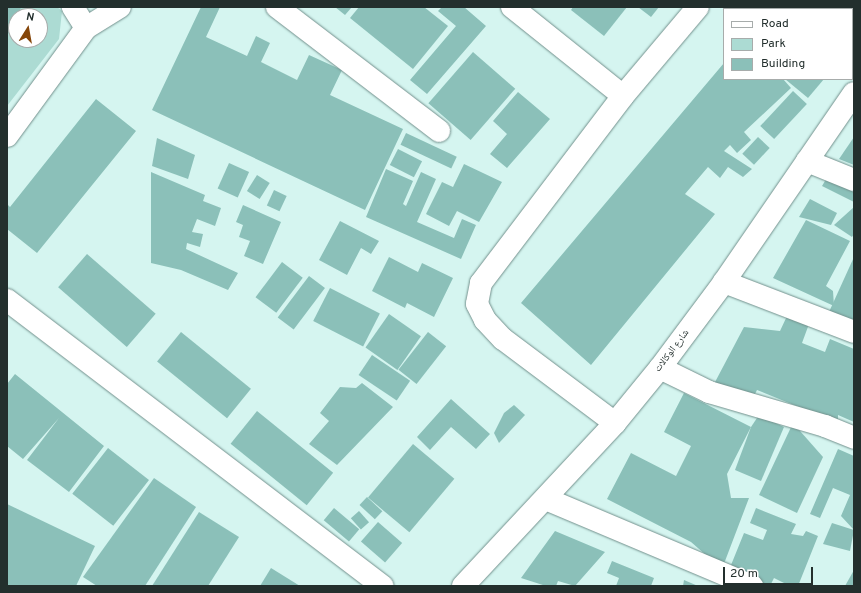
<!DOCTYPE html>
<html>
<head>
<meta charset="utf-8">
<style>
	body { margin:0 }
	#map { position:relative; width:861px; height:593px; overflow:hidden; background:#d5f5f0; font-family:Overpass,"Noto Naskh Arabic",sans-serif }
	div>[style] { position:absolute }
	.green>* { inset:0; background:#acdbd3 }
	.building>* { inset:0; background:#8bc0b9; transform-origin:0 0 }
	.roads { filter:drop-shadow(0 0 1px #72908c) drop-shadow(0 0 1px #72908c) }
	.street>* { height:22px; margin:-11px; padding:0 11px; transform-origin:11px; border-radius:11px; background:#fff }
	.secondary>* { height:22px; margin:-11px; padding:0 11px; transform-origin:11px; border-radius:11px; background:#fff }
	span { translate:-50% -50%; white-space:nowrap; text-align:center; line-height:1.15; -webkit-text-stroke:3px #fff; paint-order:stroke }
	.street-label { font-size:10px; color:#232f2d }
	.frame { position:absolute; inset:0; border:8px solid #232f2d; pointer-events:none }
	.legend { position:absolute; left:723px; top:8px; width:130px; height:72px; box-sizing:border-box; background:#fff; border:1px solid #a7acab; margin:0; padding:5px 7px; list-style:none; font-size:12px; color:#232f2d }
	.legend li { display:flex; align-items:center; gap:8px; height:20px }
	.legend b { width:20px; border:1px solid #a7acab }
	.north { position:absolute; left:8px; top:8px; width:40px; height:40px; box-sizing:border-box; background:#fff; border:1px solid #a7acab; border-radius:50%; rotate:11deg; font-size:11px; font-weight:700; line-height:16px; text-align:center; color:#232f2d }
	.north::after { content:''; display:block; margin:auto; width:14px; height:18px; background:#85460a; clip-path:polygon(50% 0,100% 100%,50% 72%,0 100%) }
	.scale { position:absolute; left:723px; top:567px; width:90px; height:18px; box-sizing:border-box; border:2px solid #232f2d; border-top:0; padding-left:5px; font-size:12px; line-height:14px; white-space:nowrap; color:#232f2d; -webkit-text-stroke:3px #fff; paint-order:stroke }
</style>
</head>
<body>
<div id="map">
	<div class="green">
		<div style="clip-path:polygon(evenodd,7px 7px,57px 7px,62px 11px,59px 39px,7px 106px,7px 7px,16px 16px,40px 16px,40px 40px,16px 40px,16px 16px)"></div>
	</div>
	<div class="building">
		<div style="clip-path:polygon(7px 7px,21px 7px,12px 34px,7px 33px)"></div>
		<div style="clip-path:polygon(201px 7px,220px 7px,206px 37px,247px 56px,256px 36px,270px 43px,261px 62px,297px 80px,309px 55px,342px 70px,330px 95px,403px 129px,365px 210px,152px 110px)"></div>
		<div style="clip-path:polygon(335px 7px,352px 7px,345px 15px)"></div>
		<div style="clip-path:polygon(359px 7px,424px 7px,448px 26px,413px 69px,350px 18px)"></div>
		<div style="clip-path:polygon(442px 7px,464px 7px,486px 26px,427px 94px,410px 80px,456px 26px,438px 11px)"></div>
		<div style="clip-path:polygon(573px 7px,627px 7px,604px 36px,571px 10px)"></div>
		<div style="clip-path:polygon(638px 7px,659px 7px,651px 17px)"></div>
		<div style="clip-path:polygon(793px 7px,854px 7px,854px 29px,852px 31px,852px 9px,792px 9px)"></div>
		<div style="left:473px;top:52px;width:56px;height:68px;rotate:41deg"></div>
		<div style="clip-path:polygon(724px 63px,724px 79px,783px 79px,791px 88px,744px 132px,751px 140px,737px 153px,730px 145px,724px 151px,752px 169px,743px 177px,728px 167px,720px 178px,708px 167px,685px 194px,715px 214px,591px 365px,521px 303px)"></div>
		<div style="clip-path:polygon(785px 79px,824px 79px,808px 98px)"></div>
		<div style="left:793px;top:91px;width:19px;height:48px;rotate:43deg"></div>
		<div style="clip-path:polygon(518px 92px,550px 119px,507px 168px,490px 154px,507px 134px,493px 121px)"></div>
		<div style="clip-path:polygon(96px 99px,136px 131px,37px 253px,7px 229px,7px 204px,10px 207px)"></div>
		<div style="left:406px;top:133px;width:56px;height:13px;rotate:25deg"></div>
		<div style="left:758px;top:137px;width:16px;height:23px;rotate:43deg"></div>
		<div style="clip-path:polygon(854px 137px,854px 165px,839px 159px)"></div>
		<div style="clip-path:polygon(157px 138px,195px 155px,188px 179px,152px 166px)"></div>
		<div style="left:398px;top:149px;width:27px;height:18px;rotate:27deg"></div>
		<div style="left:229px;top:163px;width:22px;height:28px;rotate:24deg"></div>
		<div style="clip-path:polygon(464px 164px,502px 182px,479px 222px,457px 211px,449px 226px,426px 214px,442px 182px,453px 187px)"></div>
		<div style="clip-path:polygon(386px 169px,413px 181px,403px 204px,406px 206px,421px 172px,436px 179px,417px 222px,454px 238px,462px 219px,476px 225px,461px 259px,366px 217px)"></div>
		<div style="clip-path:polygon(151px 172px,205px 195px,203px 201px,221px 208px,215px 226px,197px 219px,192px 232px,203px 234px,200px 247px,187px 243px,186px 249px,238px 273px,228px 290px,181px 270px,151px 263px)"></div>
		<div style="left:257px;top:175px;width:15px;height:19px;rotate:32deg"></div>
		<div style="clip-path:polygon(828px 176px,854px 187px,854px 202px,822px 186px)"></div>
		<div style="left:274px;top:190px;width:14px;height:17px;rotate:25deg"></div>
		<div style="clip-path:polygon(810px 199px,837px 213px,831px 225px,799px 217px)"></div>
		<div style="clip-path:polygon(243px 205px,281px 222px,263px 264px,244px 256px,250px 241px,239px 237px,243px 225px,236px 222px)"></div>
		<div style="clip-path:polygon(854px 207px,854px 234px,852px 237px,834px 225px)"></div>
		<div style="clip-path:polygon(806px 220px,850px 241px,826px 286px,833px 291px,834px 306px,773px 278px)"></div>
		<div style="clip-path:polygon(340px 221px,379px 241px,371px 254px,361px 248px,347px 275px,319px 260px)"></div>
		<div style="left:87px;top:254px;width:91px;height:44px;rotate:41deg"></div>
		<div style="clip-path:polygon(389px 257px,418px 272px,422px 263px,453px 278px,434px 317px,407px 303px,405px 308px,372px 291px)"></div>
		<div style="clip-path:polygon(854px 257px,854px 323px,829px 312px)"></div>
		<div style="left:282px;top:262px;width:26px;height:44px;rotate:37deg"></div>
		<div style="left:309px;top:276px;width:20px;height:52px;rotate:37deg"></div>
		<div style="left:330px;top:288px;width:56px;height:37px;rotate:27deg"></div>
		<div style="left:389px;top:314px;width:39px;height:41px;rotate:35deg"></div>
		<div style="clip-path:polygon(787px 316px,809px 324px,802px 343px,825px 352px,830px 339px,854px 349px,854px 422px,838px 415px,838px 423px,757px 390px,753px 398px,714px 384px,744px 327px,780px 331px)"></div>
		<div style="left:181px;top:332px;width:90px;height:38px;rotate:39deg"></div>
		<div style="left:428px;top:332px;width:23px;height:48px;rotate:38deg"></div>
		<div style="left:372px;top:355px;width:46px;height:24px;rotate:34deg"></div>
		<div style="clip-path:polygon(15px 374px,104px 446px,69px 492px,27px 460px,59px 418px,23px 459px,7px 446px,7px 384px)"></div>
		<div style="clip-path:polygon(362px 383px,393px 407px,337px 465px,309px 444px,329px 421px,320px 413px,340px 387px,356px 388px)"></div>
		<div style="clip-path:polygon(684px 393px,751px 427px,727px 474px,731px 498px,749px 498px,722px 569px,691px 542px,607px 499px,631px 453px,676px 476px,691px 446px,664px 432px)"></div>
		<div style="clip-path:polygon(451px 399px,490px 434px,476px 449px,451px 427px,430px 450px,417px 437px)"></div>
		<div style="clip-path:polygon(514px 405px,525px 415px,499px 443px,494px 433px,504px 413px)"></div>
		<div style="left:257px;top:411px;width:98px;height:42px;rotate:39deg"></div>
		<div style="clip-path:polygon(759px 415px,784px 427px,761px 481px,735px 470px,751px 427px)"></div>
		<div style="clip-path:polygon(793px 423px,823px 457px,797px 513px,759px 495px)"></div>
		<div style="left:413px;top:444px;width:54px;height:70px;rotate:40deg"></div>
		<div style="left:108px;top:448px;width:52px;height:58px;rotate:38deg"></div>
		<div style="clip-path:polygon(838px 449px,854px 456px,854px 530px,841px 516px,850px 495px,833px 488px,820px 518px,810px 514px)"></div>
		<div style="clip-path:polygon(154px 478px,196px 507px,145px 586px,97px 586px,83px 577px)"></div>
		<div style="left:367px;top:497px;width:21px;height:11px;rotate:43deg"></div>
		<div style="clip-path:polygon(7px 504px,95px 546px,76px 586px,7px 586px)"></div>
		<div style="left:334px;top:508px;width:33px;height:16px;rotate:40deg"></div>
		<div style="clip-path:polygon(756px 508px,796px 524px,791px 534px,803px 536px,806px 531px,818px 536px,798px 586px,790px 586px,774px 578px,770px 586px,729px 570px,744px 533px,763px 540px,767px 530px,750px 523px)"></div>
		<div style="left:359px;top:511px;width:15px;height:11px;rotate:48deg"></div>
		<div style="clip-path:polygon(199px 512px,239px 537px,208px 586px,152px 586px)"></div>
		<div style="left:378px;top:522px;width:32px;height:26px;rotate:41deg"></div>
		<div style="clip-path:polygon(832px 523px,854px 530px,850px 551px,823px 544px)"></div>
		<div style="clip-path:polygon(555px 531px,605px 552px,575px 586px,558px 581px,556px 586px,546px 586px,521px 578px)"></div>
		<div style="clip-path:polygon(612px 561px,654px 578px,651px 586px,616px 586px,619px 578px,607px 573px)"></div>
		<div style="clip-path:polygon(271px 568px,300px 586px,260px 586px)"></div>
		<div style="clip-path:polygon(854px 570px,854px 586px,845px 586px)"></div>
		<div style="clip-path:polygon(684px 580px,698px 586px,683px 586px)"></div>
	</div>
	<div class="roads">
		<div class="street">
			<div style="left:277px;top:7px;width:204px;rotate:37.4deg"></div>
			<div style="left:512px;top:7px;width:142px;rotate:38.7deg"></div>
			<div style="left:623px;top:96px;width:235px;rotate:127.2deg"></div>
			<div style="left:481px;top:283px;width:21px;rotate:101deg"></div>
			<div style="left:477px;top:304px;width:18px;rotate:63deg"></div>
			<div style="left:485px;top:320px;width:26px;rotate:47deg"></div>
			<div style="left:503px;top:339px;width:140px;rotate:36.9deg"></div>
			<div style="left:86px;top:28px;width:40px;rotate:-32deg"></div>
			<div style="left:623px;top:96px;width:116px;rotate:-49.9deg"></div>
			<div style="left:807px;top:161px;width:51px;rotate:22deg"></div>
			<div style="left:724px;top:282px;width:139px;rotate:21deg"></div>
			<div style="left:660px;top:368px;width:55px;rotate:26.1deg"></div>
			<div style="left:709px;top:392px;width:121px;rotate:16.3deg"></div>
			<div style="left:825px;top:426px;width:31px;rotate:22deg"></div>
			<div style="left:546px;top:499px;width:224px;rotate:22.9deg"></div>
		</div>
		<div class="secondary">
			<div style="left:7px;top:136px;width:134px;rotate:-53.8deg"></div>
			<div style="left:86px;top:28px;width:25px;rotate:-122deg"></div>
			<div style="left:7px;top:300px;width:472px;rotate:37.3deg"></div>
			<div style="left:463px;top:586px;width:223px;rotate:-47deg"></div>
			<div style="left:615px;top:423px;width:71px;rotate:-50.7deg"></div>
			<div style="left:660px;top:368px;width:107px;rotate:-53.3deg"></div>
			<div style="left:724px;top:282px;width:229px;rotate:-55.5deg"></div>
		</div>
	</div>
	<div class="street-label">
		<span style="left:672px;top:351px;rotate:-53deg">شارع الوكالات</span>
	</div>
	<div class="frame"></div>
	<ul class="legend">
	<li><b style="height:5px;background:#fff"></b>Road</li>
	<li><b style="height:11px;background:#acdbd3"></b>Park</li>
	<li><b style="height:11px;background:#8bc0b9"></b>Building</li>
	</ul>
	<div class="north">N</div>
	<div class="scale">20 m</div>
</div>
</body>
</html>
